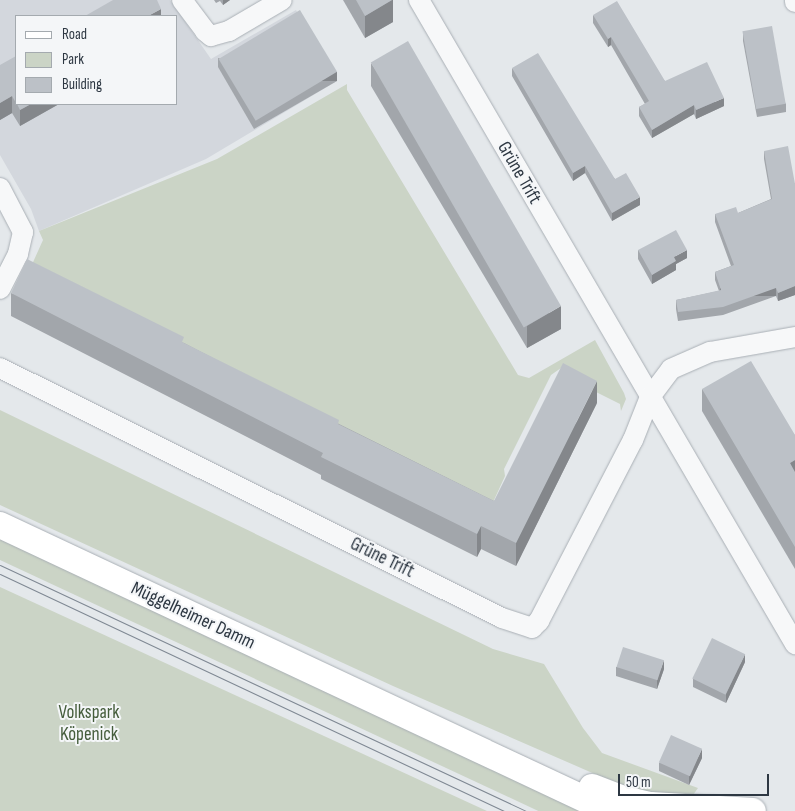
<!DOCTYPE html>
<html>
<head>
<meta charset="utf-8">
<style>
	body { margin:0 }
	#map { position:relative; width:795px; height:811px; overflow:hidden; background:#e4e8eb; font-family:"Sofia Sans Condensed",sans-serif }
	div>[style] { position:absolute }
	.built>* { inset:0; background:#d3d7dd }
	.green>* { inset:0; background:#cbd4c6; transform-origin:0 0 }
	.roads { filter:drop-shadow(0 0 1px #a9afb5) drop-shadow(0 0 1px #a9afb5) }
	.minor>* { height:20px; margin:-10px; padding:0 10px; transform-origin:10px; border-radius:10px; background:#f7f8f9 }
	.major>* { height:26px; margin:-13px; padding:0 13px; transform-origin:13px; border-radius:13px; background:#fff }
	.tram>* { height:1px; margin:-0.5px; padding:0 0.5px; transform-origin:0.5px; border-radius:0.5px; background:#7f8893 }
	.wall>* { inset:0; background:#a2a6ab }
	.shaded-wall>* { inset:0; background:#84878b; transform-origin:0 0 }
	.building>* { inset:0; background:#bcc1c7; transform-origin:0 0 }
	span { translate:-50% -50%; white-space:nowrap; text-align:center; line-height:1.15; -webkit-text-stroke:4px #f4f6f8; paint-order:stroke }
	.street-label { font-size:19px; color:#2d3742 }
	.park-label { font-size:19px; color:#455d3c }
	.legend { position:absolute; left:15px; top:15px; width:162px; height:90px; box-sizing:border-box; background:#f4f6f8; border:1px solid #a4aaaf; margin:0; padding:6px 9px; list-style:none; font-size:15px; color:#2d3742 }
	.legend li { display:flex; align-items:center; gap:10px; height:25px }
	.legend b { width:25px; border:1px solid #a4aaaf }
	.scale { position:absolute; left:618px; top:774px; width:151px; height:22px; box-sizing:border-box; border:2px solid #2d3742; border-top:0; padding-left:6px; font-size:15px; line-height:18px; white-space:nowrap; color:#2d3742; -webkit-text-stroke:4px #f4f6f8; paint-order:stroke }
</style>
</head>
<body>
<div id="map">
	<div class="built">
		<div style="clip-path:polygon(evenodd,0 0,170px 0,211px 59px,296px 10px,337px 81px,206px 159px,39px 231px,31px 209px,0 155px,0 0,16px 16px,176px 16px,176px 104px,16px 104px,16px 16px)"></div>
	</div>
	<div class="green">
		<div style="clip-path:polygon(347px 84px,347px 90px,518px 375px,529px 378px,595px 340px,624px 393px,626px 399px,621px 411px,620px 404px,566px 377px,561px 368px,551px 375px,504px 469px,505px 476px,489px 511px,25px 280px,43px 240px,39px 231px,217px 159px)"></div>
		<div style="clip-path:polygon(0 410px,493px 649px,544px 664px,583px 728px,602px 753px,698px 788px,693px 795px,636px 792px,393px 686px,0 505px)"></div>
		<div style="left:0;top:539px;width:642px;height:19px;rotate:25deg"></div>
		<div style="clip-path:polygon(0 587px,487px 811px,0 811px)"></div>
	</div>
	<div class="roads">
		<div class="minor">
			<div style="left:182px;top:0;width:39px;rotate:53deg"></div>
			<div style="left:205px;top:31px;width:8px;rotate:40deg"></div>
			<div style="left:211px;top:36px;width:19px;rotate:-16deg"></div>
			<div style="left:229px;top:31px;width:61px;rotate:-30.3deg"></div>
			<div style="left:419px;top:0;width:746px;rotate:59.72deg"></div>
			<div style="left:795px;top:0;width:2px;rotate:90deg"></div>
			<div style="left:0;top:188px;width:50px;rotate:62.4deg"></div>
			<div style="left:23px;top:232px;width:23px;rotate:103deg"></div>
			<div style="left:18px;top:254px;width:39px;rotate:117deg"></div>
			<div style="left:0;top:368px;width:561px;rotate:26.47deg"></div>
			<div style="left:502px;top:618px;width:32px;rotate:18deg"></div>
			<div style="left:532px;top:628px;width:10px;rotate:-45deg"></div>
			<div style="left:539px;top:621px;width:204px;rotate:-62.6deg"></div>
			<div style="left:633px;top:440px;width:46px;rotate:-68.4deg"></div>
			<div style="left:650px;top:397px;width:35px;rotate:-53deg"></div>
			<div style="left:671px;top:369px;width:43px;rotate:-23.6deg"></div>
			<div style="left:710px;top:352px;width:86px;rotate:-10deg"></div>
		</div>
		<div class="major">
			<div style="left:0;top:525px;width:674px;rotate:25.12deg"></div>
			<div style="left:592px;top:787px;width:34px;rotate:21deg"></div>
			<div style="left:624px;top:799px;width:28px;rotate:13deg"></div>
			<div style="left:651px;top:805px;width:102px;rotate:3.4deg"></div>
		</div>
	</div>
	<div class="tram">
		<div style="left:0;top:565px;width:581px;rotate:25.06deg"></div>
		<div style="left:0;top:574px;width:557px;rotate:25.18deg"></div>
	</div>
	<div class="wall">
		<div style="clip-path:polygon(214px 0,230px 0,223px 5px,220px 1px,216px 3px)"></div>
		<div style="clip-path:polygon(343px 0,393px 0,393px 22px,365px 38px)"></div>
		<div style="clip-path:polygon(593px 15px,665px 81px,724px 106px,696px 119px,694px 114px,652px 138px,639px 116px,639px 107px,645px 104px,611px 45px,608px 47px,593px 23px)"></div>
		<div style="clip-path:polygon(743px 32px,786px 104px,786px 112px,757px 117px,743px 41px)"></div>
		<div style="clip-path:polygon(218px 58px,337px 81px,254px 129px,218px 67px)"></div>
		<div style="clip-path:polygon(371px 63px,561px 329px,527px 348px,371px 86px)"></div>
		<div style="clip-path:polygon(0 65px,59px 104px,20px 126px,12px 113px,0 120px)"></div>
		<div style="clip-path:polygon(512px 68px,615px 179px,640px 205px,612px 221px,585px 173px,573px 181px,512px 76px)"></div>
		<div style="clip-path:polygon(764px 151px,795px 184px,795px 295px,778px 301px,776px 296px,723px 315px,678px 321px,676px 309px,676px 300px,719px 291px,715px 280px,715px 272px,731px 266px,715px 222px,715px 214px,738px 213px,771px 199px,764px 159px)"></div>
		<div style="clip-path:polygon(638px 250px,687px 258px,676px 264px,676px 270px,652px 284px,638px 259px)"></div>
		<div style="clip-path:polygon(11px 293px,184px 343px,339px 424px,494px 501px,597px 403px,516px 566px,481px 549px,477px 557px,321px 479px,321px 475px,11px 316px)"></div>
		<div style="clip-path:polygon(702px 389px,795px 435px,795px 569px,702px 411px)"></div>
		<div style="clip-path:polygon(745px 662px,726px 703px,693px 687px,693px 679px)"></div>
		<div style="clip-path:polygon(616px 667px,664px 669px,657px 689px,616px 676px)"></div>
		<div style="clip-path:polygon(702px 758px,689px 785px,659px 771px,659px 763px)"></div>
	</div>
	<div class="shaded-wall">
		<div style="clip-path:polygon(223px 0,230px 0,223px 5px)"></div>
		<div style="clip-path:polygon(392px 0,393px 0,393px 22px,365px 38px,365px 16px)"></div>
		<div style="clip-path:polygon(161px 9px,161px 16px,148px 16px)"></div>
		<div style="clip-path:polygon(611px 37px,611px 45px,608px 47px,608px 39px)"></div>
		<div style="left:337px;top:72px;width:9px;height:96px;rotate:90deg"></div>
		<div style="clip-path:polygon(12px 96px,12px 113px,0 120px,0 103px)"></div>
		<div style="clip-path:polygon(724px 98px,724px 106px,696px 119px,696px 110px)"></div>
		<div style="clip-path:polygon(31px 104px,59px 104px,20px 126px,20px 110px)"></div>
		<div style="clip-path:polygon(694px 105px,694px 114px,652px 138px,652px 130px)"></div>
		<div style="clip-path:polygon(585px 166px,585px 173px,573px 181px,573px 173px)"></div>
		<div style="clip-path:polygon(640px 197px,640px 205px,612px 221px,612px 213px)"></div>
		<div style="clip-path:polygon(687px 250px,687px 258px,676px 264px,676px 270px,652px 284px,652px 275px,674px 257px)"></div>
		<div style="clip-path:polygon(795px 286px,795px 295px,778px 301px,778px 293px)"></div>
		<div style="left:776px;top:288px;width:8px;height:56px;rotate:90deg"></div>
		<div style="clip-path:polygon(561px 306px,561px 329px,527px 348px,527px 326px)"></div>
		<div style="clip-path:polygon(597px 381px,597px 403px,516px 566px,516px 543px)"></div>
		<div style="clip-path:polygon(795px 460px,795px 482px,790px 463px)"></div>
		<div style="clip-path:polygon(481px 526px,481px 549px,477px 557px,477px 534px)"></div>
		<div style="clip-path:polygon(745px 654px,745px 662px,726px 703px,726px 694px)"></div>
		<div style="clip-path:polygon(664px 660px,664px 669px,657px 689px,657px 680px)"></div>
		<div style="clip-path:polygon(702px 749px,702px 758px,689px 785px,689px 776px)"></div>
	</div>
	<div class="building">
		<div style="clip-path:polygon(113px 0,157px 0,161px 9px,148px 16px,85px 16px)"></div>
		<div style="clip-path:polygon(356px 0,392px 0,365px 16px)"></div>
		<div style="clip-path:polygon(617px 1px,665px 81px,707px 62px,724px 98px,696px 110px,694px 105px,652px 130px,639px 107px,649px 101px,611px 37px,608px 39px,593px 15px)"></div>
		<div style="left:300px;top:10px;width:72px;height:95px;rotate:59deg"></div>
		<div style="left:772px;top:26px;width:79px;height:30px;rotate:80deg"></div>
		<div style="left:408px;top:41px;width:306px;height:43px;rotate:60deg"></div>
		<div style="clip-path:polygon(538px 53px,615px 179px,626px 173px,640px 197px,612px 213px,585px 166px,573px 173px,512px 68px)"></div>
		<div style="clip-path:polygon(16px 56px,16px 103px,12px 96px,0 103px,0 65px)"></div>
		<div style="clip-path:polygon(17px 104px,31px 104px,20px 110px)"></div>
		<div style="clip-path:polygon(788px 146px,795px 184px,795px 286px,778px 293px,776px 288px,723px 307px,678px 312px,676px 300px,721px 290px,715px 272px,734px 265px,715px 214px,736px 207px,738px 213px,772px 199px,764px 151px)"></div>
		<div style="clip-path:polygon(676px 230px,687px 250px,674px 257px,676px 261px,652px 275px,638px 250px)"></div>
		<div style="clip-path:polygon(27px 259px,184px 337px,182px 342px,339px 420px,338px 424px,494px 501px,563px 363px,597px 381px,516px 543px,481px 526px,477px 534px,321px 457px,323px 453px,11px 293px)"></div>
		<div style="clip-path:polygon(751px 361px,795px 435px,795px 460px,790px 463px,795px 472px,795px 547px,702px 389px)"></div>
		<div style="left:712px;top:638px;width:37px;height:45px;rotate:26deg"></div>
		<div style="left:623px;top:647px;width:43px;height:21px;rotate:18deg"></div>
		<div style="left:671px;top:735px;width:34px;height:30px;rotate:24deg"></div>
	</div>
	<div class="street-label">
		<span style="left:519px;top:173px;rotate:60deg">Grüne Trift</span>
		<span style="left:382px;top:558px;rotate:26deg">Grüne Trift</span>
		<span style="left:193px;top:616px;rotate:25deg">Müggelheimer Damm</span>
	</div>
	<div class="park-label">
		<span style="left:89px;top:724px">Volkspark<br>Köpenick</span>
	</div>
	<ul class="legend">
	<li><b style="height:6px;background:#fff"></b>Road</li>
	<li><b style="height:14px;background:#cbd4c6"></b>Park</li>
	<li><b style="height:14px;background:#bcc1c7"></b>Building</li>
	</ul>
	<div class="scale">50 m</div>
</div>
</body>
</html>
